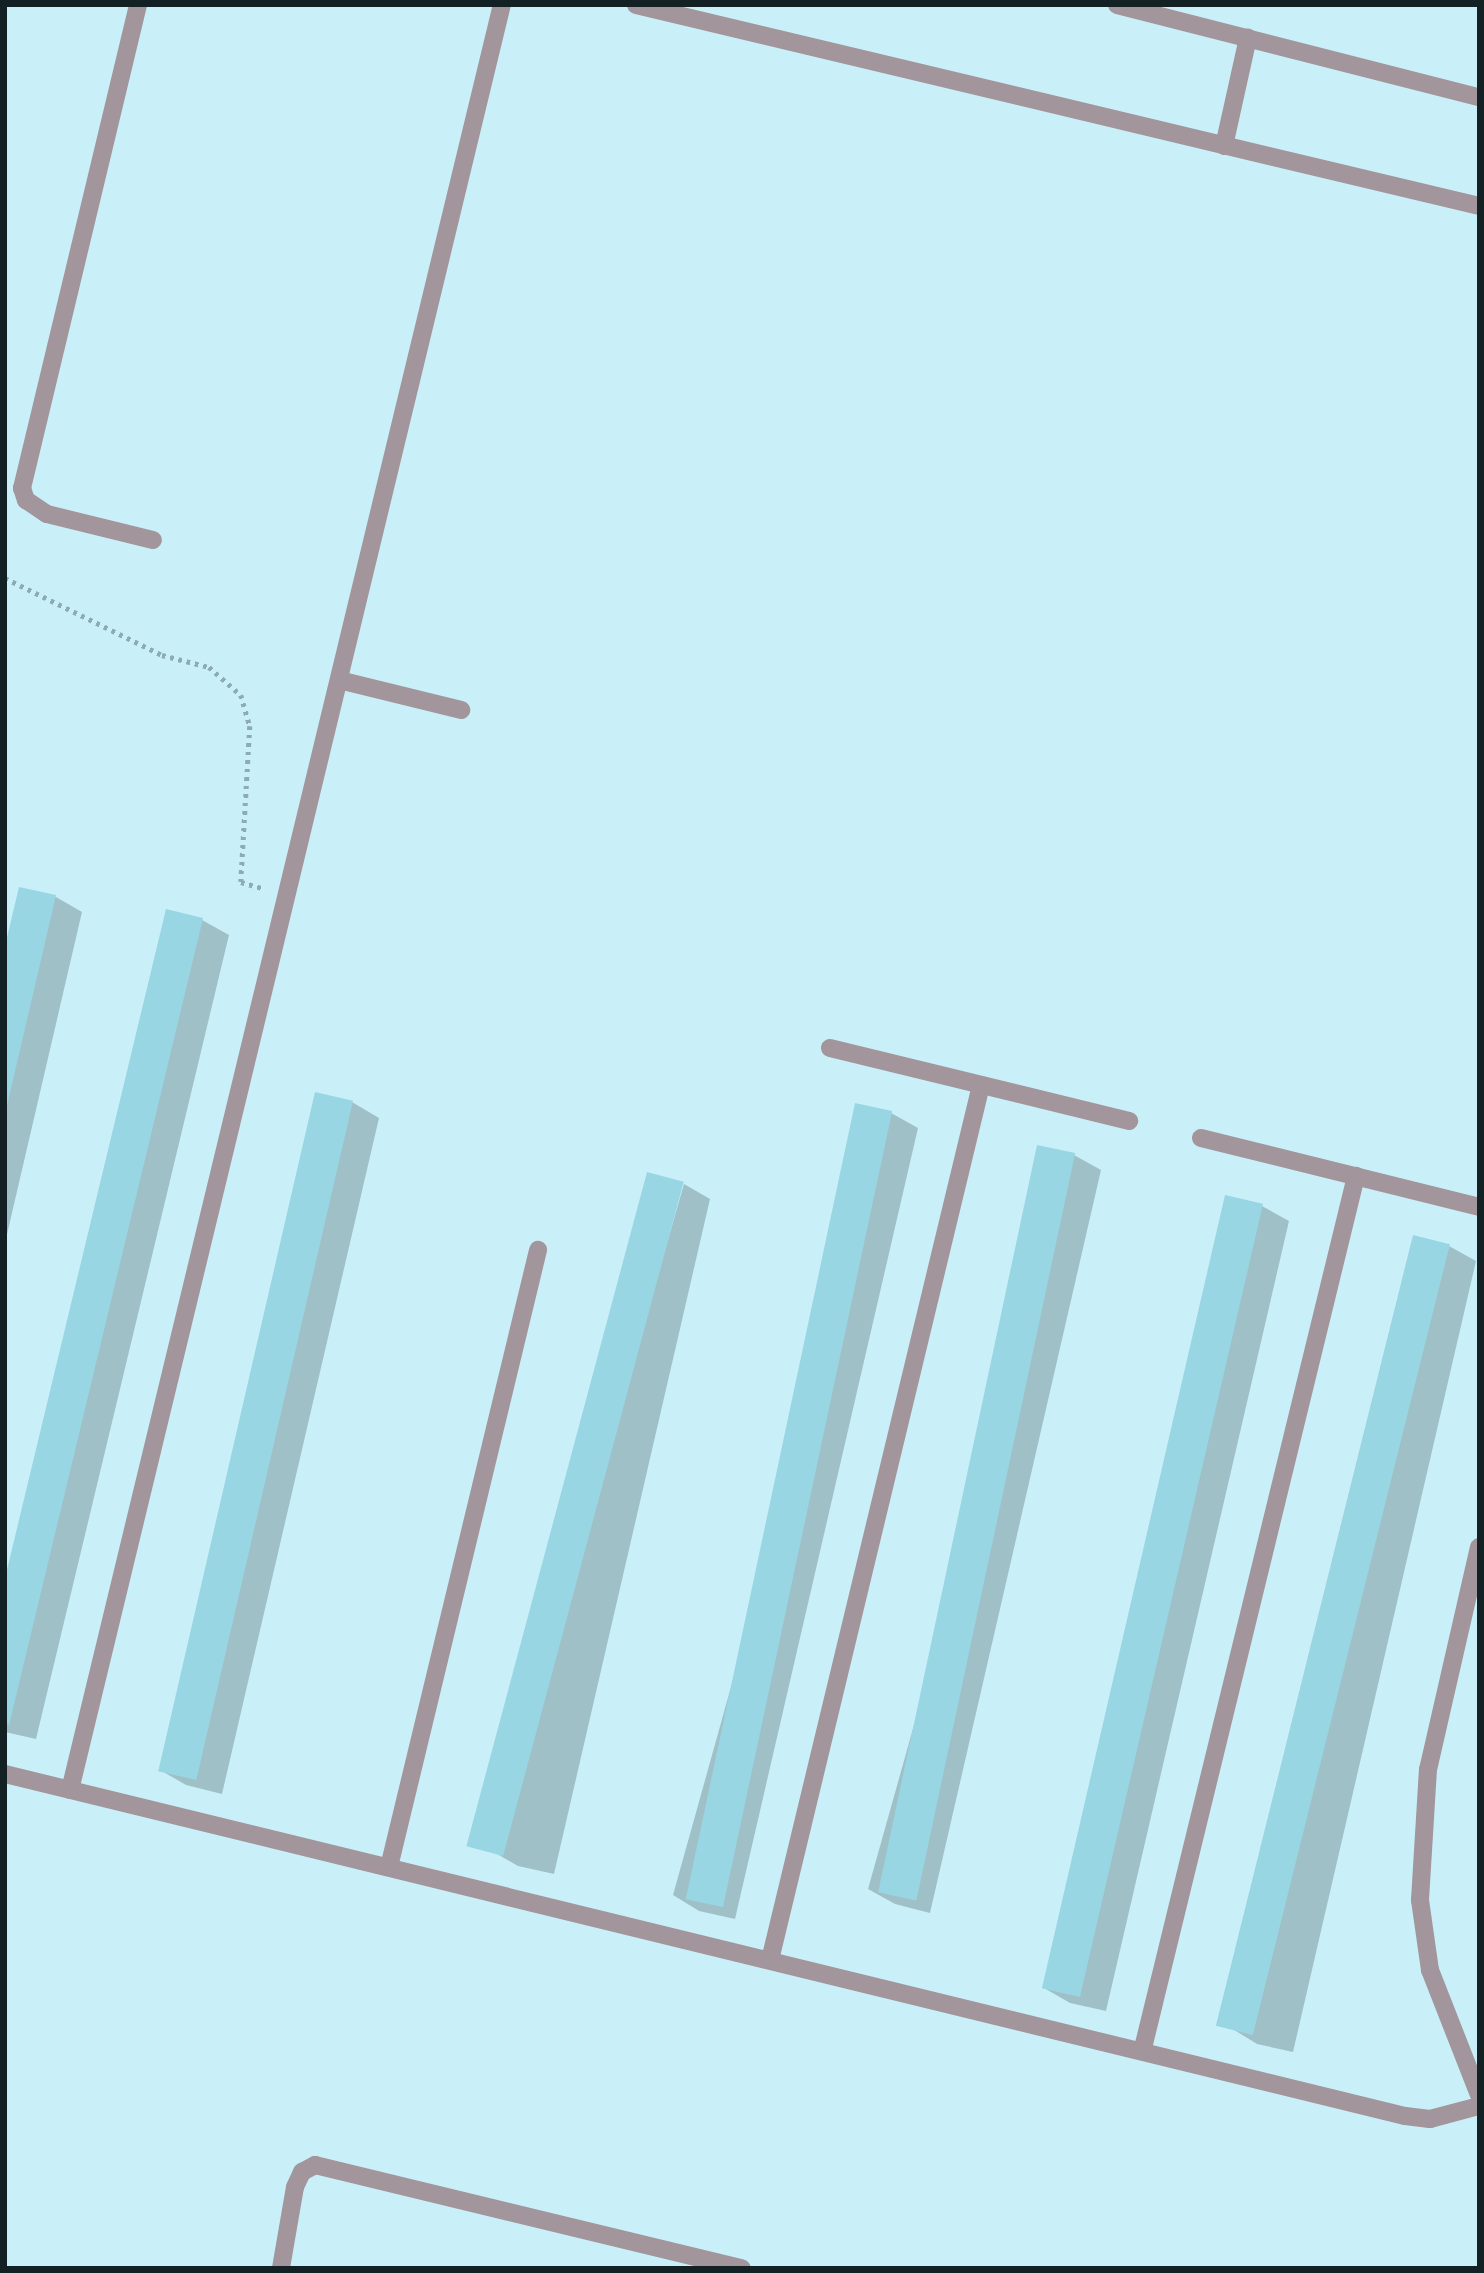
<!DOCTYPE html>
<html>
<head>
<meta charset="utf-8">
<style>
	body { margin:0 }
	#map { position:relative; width:1484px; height:2273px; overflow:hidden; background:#c9f0f9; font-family:"Asap Condensed",sans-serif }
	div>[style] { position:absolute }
	.shadow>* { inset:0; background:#0003 }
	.building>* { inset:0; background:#99d6e4; transform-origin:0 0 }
	.path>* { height:4.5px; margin-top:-2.25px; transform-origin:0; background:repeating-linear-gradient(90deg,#8cabb2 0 3.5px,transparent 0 8.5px) }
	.service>* { height:18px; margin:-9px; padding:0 9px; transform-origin:9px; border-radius:9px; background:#a2959b }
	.minor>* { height:18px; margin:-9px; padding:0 9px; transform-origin:9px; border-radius:9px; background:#a2959b }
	span { translate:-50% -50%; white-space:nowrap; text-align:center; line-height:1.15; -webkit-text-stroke:6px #fff; paint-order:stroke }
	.frame { position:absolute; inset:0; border:7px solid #132124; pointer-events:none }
</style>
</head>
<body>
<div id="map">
	<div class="shadow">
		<div style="clip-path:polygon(20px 889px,56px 897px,82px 912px,5px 1243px,5px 953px)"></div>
		<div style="clip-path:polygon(202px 920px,229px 935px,36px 1739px,5px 1732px,5px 1585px)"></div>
		<div style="clip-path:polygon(352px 1102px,379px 1118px,222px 1794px,186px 1785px,160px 1770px)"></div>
		<div style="clip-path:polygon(891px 1113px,918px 1128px,735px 1919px,699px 1911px,673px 1895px)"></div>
		<div style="clip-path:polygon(1074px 1155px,1101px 1170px,930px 1913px,895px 1904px,868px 1889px)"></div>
		<div style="clip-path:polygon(684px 1184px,710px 1199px,554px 1874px,518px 1866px,492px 1851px)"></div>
		<div style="clip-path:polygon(1262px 1206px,1289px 1221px,1106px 2011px,1070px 2003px,1044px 1988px)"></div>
		<div style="clip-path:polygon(1449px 1246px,1476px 1261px,1293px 2052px,1257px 2044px,1231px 2028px)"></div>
	</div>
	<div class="building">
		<div style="clip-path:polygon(19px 887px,56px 895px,6px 1110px,5px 946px)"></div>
		<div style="clip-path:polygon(166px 909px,203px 918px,9px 1725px,5px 1724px,5px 1578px)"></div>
		<div style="left:315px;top:1092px;width:39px;height:697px;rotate:13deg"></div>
		<div style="left:855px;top:1103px;width:38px;height:814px;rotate:12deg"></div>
		<div style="left:1037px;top:1145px;width:39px;height:764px;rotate:12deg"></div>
		<div style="left:647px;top:1172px;width:38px;height:698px;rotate:15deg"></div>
		<div style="left:1225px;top:1195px;width:39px;height:814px;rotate:13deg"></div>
		<div style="left:1413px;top:1235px;width:38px;height:815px;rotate:14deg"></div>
	</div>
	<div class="path">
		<div style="left:5px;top:578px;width:175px;rotate:26.1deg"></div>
		<div style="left:162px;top:655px;width:49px;rotate:14.3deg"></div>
		<div style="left:209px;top:667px;width:43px;rotate:41.2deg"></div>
		<div style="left:241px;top:695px;width:32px;rotate:74deg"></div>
		<div style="left:250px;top:726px;width:156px;rotate:93.3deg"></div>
		<div style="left:241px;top:882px;width:22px;rotate:16deg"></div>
	</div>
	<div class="service">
		<div style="left:1117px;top:5px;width:374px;rotate:14.3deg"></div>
		<div style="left:1224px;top:146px;width:111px;rotate:-77.5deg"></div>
	</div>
	<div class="minor">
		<div style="left:138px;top:5px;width:497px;rotate:103.5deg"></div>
		<div style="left:22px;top:488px;width:13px;rotate:72deg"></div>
		<div style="left:26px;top:500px;width:25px;rotate:34deg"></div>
		<div style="left:47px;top:514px;width:109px;rotate:13.8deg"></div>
		<div style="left:636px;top:5px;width:867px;rotate:13.41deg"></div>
		<div style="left:339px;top:680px;width:126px;rotate:13.8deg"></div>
		<div style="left:830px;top:1048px;width:308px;rotate:13.7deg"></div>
		<div style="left:1201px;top:1138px;width:286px;rotate:13.9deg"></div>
		<div style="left:1479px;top:1547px;width:228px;rotate:102.9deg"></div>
		<div style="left:1428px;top:1769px;width:131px;rotate:93.5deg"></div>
		<div style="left:1420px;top:1900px;width:71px;rotate:81.9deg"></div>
		<div style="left:1430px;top:1970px;width:134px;rotate:68.6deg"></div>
		<div style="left:5px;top:1774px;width:1441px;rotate:13.73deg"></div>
		<div style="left:1405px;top:2116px;width:25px;rotate:7deg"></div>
		<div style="left:1430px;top:2119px;width:51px;rotate:-14.9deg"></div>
		<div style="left:70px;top:1790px;width:1837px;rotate:-76.4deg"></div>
		<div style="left:389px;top:1867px;width:635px;rotate:-76.42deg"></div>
		<div style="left:770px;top:1960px;width:900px;rotate:-76.44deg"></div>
		<div style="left:1143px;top:2048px;width:898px;rotate:-76.27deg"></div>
		<div style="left:281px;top:2268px;width:82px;rotate:-80.2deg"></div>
		<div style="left:295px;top:2187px;width:17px;rotate:-65deg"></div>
		<div style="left:302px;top:2172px;width:15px;rotate:-28deg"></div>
		<div style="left:315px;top:2165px;width:439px;rotate:13.6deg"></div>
	</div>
	<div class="frame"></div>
</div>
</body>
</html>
